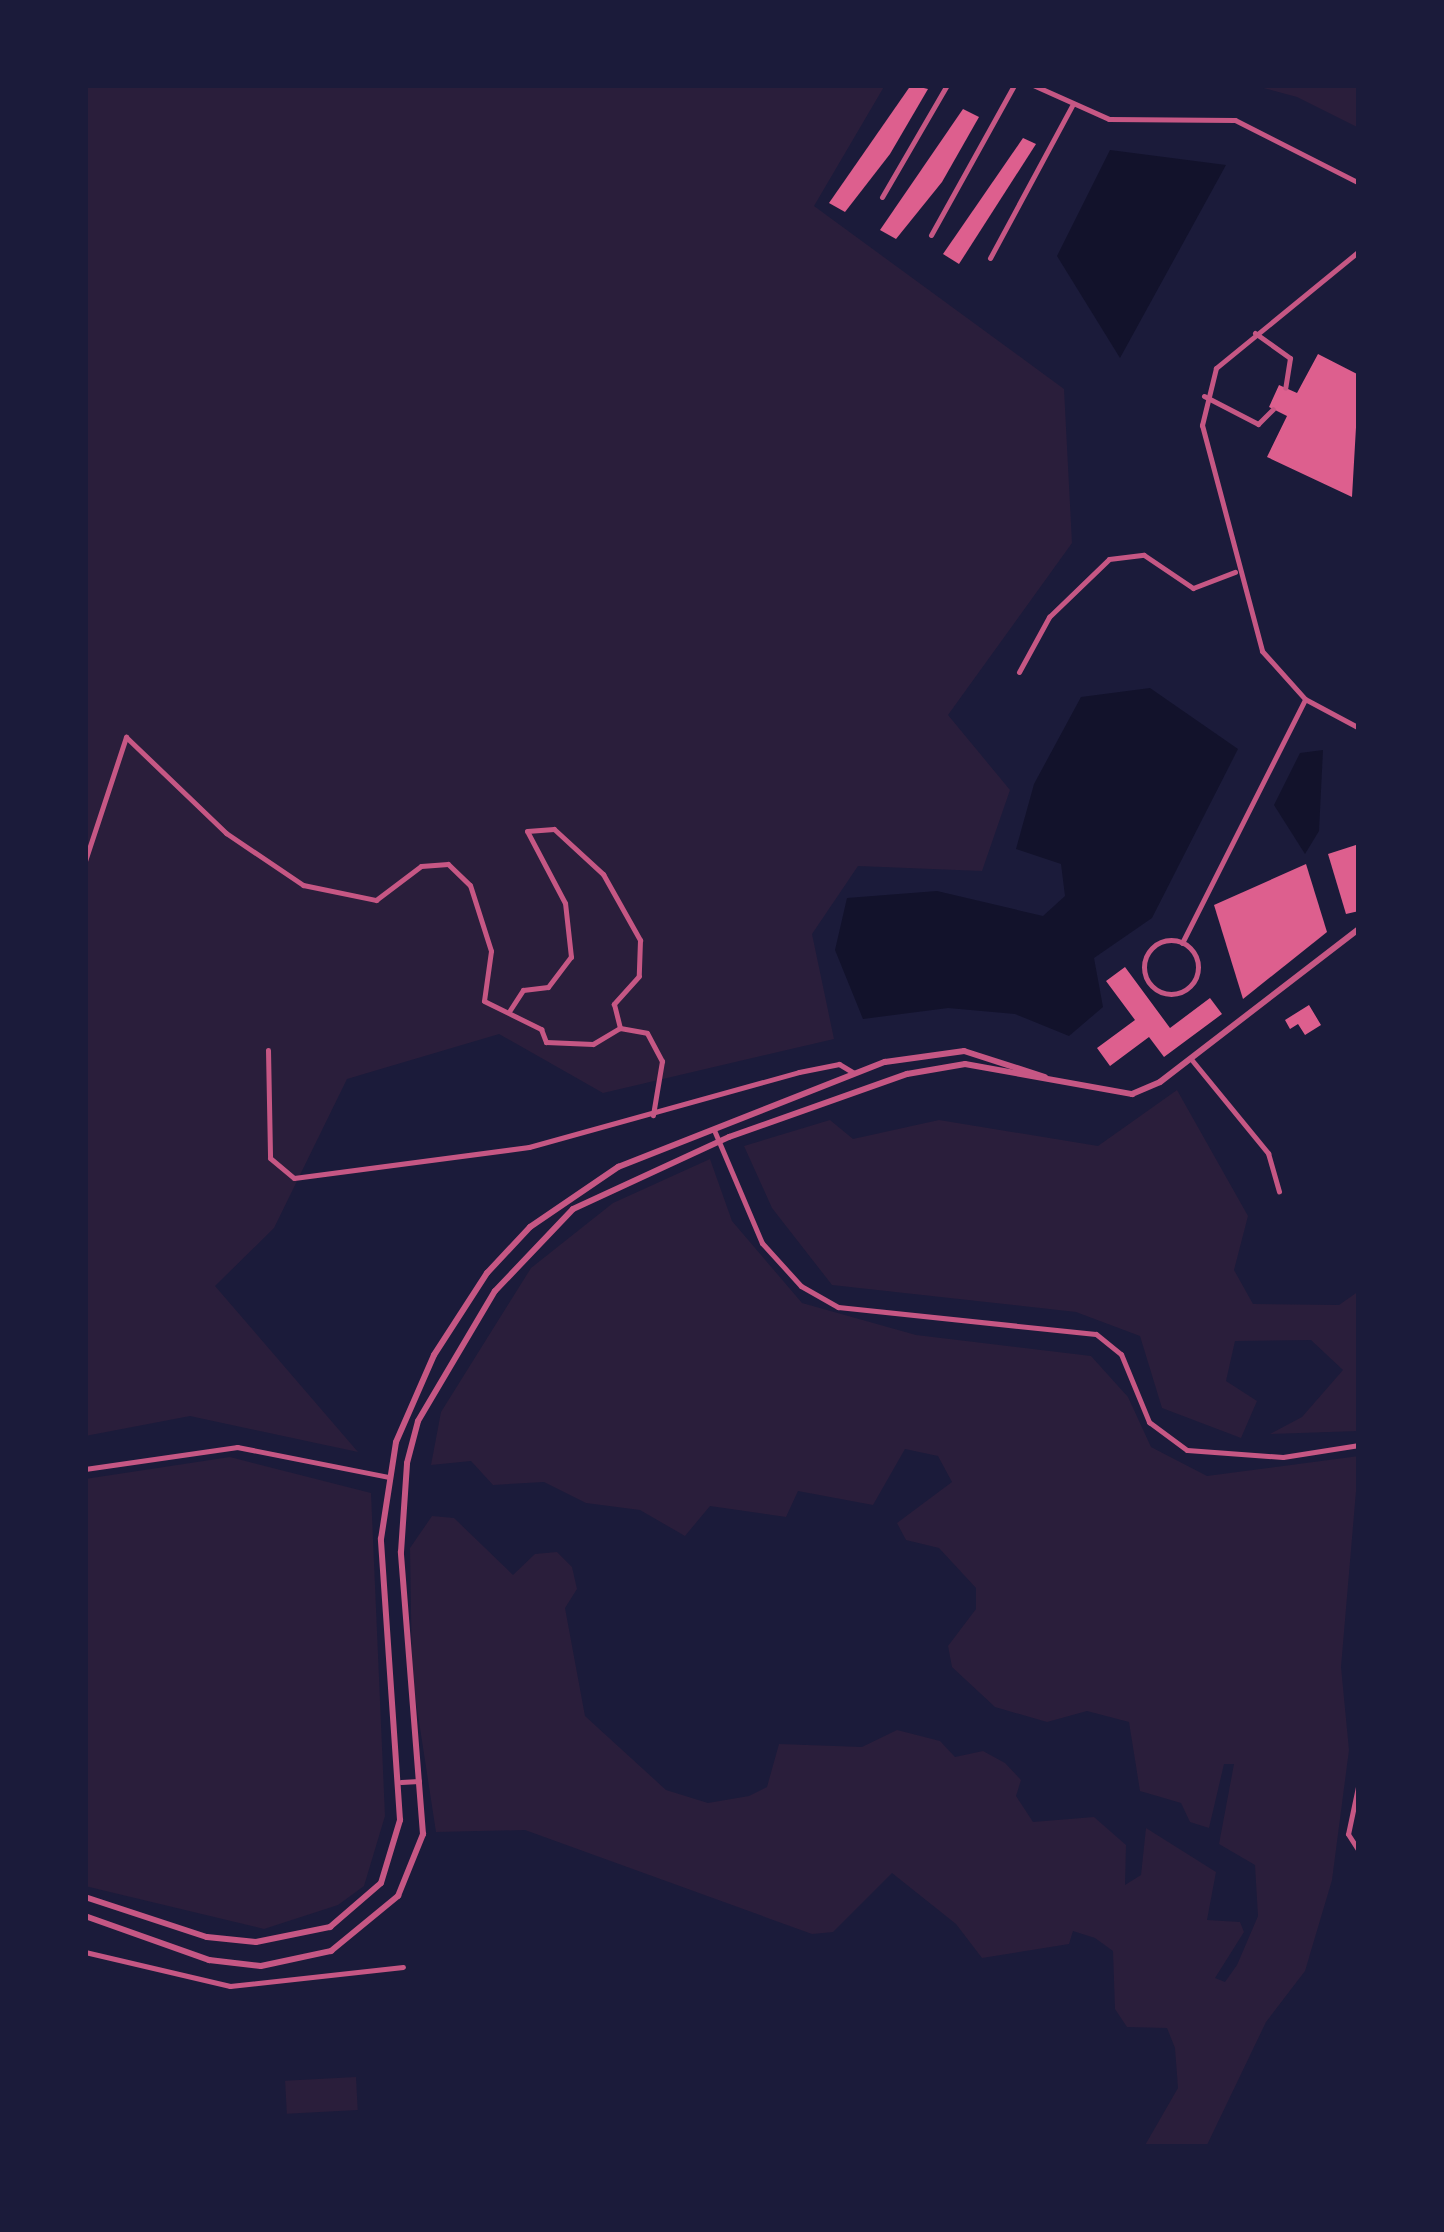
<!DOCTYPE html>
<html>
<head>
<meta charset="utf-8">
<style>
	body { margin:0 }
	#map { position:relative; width:1444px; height:2232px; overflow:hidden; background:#1b1b3a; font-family:"DejaVu Sans",sans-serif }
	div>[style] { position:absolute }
	.green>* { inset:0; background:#2a1e3b; transform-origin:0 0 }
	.water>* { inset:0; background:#12122b }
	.building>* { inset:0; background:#dd5f8e }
	.minor>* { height:5px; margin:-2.5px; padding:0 2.5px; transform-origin:2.5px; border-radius:2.5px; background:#c65784 }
	.minor>.ring { margin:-2.5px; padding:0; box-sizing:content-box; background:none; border:5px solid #c65784; border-radius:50% }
	.tertiary>* { height:6px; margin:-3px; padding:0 3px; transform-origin:3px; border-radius:3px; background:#c65784 }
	span { translate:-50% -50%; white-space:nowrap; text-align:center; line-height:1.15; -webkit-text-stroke:10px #1b1b3a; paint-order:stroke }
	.frame { position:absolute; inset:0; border:88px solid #1b1b3a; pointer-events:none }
</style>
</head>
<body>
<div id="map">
	<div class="green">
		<div style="clip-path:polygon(85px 85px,885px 85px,814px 206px,1064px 389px,1072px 543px,948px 715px,1010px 790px,982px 871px,858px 866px,812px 934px,834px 1039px,603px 1093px,499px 1034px,347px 1079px,274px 1228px,215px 1286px,358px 1452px,190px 1416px,85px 1436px)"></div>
		<div style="clip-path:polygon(1252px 85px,1359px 85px,1359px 128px,1297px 97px)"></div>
		<div style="clip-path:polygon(1177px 1090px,1248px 1216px,1234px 1270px,1253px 1304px,1339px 1305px,1359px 1291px,1359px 1431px,1270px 1434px,1302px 1417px,1343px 1370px,1311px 1340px,1235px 1341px,1226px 1381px,1257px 1401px,1241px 1438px,1162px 1408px,1140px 1336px,1076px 1312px,832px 1285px,772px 1208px,744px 1146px,830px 1120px,853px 1139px,939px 1120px,1098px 1146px)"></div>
		<div style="clip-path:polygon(710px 1159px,732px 1221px,802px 1303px,916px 1335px,1091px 1356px,1128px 1397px,1151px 1447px,1207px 1476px,1359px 1456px,1341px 1667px,1349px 1750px,1332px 1880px,1305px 1971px,1266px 2022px,1206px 2147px,1144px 2147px,1178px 2088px,1175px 2048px,1167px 2028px,1127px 2027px,1115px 2009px,1113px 1951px,1095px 1938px,1073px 1931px,1069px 1944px,982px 1958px,956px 1924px,892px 1873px,833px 1932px,812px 1934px,525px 1830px,436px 1832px,412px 1676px,410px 1548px,432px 1516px,454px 1518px,513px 1575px,535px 1554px,557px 1552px,572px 1567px,577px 1589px,565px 1608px,585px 1716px,666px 1790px,708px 1803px,749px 1796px,767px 1787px,779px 1744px,862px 1747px,897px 1730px,940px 1741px,955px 1757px,983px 1751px,1005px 1763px,1021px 1780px,1016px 1796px,1033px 1822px,1094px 1817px,1126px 1845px,1125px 1885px,1141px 1875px,1146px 1828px,1216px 1872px,1207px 1920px,1240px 1922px,1244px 1932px,1215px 1978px,1225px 1982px,1237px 1965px,1258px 1916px,1255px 1865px,1219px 1844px,1234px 1764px,1224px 1764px,1209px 1828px,1190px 1822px,1181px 1803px,1140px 1791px,1129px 1722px,1087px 1711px,1047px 1722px,995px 1707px,952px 1667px,948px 1646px,976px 1609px,976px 1588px,939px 1548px,906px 1540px,897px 1523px,952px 1482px,938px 1456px,905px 1449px,873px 1505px,798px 1491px,786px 1517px,710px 1506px,685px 1536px,640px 1510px,586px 1503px,544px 1482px,493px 1485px,471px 1461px,431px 1465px,441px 1412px,531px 1268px,613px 1203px)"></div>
		<div style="clip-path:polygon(230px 1457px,371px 1493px,385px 1816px,364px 1886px,338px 1905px,264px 1929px,85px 1886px,85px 1479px)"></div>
		<div style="left:356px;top:2077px;width:33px;height:71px;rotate:87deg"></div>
	</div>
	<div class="water">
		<div style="clip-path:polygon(1110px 150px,1226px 165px,1120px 358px,1057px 256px)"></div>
		<div style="clip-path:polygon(1150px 688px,1238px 749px,1152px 918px,1094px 958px,1103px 1007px,1069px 1036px,1015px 1014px,948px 1008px,863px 1019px,835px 950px,847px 898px,937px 891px,1043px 916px,1065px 896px,1061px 864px,1016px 849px,1034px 784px,1081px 697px)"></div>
		<div style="clip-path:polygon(1323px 750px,1319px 831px,1305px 854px,1274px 805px,1300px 753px)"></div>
	</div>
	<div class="building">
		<div style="clip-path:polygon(911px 85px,928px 89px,890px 154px,845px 212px,829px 203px)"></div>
		<div style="clip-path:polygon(963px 109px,979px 117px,942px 182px,896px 239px,880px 230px)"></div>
		<div style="clip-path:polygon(1023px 138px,1036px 144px,959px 264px,943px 254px)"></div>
		<div style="clip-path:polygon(1318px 354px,1359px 375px,1352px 497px,1267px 457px,1287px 416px,1269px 407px,1279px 385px,1297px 393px)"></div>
		<div style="clip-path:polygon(1359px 844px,1359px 911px,1346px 914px,1328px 854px)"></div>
		<div style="clip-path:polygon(1306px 864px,1327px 932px,1243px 999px,1214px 905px)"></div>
		<div style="clip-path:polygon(1125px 967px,1170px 1028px,1210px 998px,1222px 1014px,1164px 1057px,1149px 1037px,1110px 1066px,1097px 1048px,1135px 1020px,1106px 981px)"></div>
		<div style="clip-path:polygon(1309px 1005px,1321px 1025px,1305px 1035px,1298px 1024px,1290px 1029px,1285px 1020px)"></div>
	</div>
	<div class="minor">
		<div style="left:1033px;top:85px;width:83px;rotate:24.1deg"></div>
		<div style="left:1109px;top:119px;width:126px;rotate:0.5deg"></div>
		<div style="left:1235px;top:120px;width:139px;rotate:26.9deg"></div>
		<div style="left:882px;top:197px;width:129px;rotate:-59.9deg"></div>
		<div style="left:931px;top:235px;width:171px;rotate:-61deg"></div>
		<div style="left:1359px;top:251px;width:185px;rotate:140.7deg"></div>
		<div style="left:1216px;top:368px;width:59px;rotate:103.8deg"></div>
		<div style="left:1202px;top:425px;width:234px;rotate:75.1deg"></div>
		<div style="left:1262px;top:651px;width:64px;rotate:48.1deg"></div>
		<div style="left:1305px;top:699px;width:61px;rotate:28.2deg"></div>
		<div style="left:990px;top:258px;width:173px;rotate:-61.7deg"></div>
		<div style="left:1255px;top:333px;width:43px;rotate:35.5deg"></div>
		<div style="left:1290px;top:358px;width:30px;rotate:99deg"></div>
		<div style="left:1204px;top:396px;width:61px;rotate:27.4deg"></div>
		<div style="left:1258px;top:424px;width:21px;rotate:-45deg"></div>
		<div style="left:1019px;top:672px;width:63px;rotate:-61.4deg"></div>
		<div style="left:1049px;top:617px;width:83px;rotate:-44deg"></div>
		<div style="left:1109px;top:559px;width:35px;rotate:-7deg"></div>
		<div style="left:1144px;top:555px;width:59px;rotate:34deg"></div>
		<div style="left:1193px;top:588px;width:45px;rotate:-20.9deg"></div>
		<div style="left:126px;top:737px;width:139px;rotate:43.8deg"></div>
		<div style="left:226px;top:833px;width:93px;rotate:34deg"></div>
		<div style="left:303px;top:885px;width:75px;rotate:11.6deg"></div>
		<div style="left:376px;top:900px;width:56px;rotate:-37.1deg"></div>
		<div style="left:421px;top:866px;width:27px;rotate:-4deg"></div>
		<div style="left:448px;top:864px;width:30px;rotate:44deg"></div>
		<div style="left:470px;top:885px;width:69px;rotate:72.3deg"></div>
		<div style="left:491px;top:951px;width:50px;rotate:98deg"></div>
		<div style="left:484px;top:1001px;width:64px;rotate:26.2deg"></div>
		<div style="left:541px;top:1029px;width:14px;rotate:69deg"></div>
		<div style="left:546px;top:1042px;width:47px;rotate:2.4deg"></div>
		<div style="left:593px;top:1044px;width:31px;rotate:-31deg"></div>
		<div style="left:620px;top:1028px;width:27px;rotate:10deg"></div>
		<div style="left:647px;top:1033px;width:32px;rotate:62deg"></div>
		<div style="left:662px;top:1061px;width:55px;rotate:99.5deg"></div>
		<div style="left:85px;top:861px;width:131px;rotate:-71.7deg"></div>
		<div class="ring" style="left:1144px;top:940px;width:49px;height:49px"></div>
		<div style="left:1182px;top:943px;width:273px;rotate:-63.2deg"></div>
		<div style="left:510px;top:1010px;width:24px;rotate:-57deg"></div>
		<div style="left:523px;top:990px;width:25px;rotate:-7deg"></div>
		<div style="left:548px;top:987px;width:38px;rotate:-53deg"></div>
		<div style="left:571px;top:957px;width:54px;rotate:-96.3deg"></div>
		<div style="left:565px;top:903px;width:81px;rotate:-117.8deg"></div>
		<div style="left:527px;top:831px;width:27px;rotate:-4deg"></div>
		<div style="left:554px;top:829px;width:67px;rotate:42.6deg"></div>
		<div style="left:603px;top:874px;width:76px;rotate:60.7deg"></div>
		<div style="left:640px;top:940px;width:36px;rotate:92deg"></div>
		<div style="left:639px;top:976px;width:38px;rotate:132deg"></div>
		<div style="left:614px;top:1004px;width:25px;rotate:76deg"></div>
		<div style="left:268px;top:1050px;width:108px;rotate:88.9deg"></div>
		<div style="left:270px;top:1158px;width:31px;rotate:40deg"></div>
		<div style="left:294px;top:1178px;width:237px;rotate:-7.5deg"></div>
		<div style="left:529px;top:1147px;width:280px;rotate:-15.5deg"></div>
		<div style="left:799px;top:1072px;width:41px;rotate:-11.3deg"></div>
		<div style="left:839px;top:1064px;width:17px;rotate:31deg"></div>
		<div style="left:1191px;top:1059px;width:122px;rotate:50.7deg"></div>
		<div style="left:1268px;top:1153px;width:40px;rotate:74deg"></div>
		<div style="left:714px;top:1130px;width:123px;rotate:67deg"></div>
		<div style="left:762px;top:1243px;width:58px;rotate:47.8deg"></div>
		<div style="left:801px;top:1286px;width:43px;rotate:29.6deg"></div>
		<div style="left:838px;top:1307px;width:259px;rotate:6deg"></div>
		<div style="left:1096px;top:1334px;width:32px;rotate:39deg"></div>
		<div style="left:1121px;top:1354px;width:74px;rotate:67.6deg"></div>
		<div style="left:1149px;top:1422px;width:47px;rotate:36.4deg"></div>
		<div style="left:1187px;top:1450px;width:96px;rotate:4.2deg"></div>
		<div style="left:1283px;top:1457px;width:77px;rotate:-9deg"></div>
		<div style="left:85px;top:1469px;width:154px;rotate:-8.2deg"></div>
		<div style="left:237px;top:1447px;width:154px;rotate:11.2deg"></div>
		<div style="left:1359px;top:1694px;width:55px;rotate:90deg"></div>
		<div style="left:401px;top:1782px;width:18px;rotate:-3deg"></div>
		<div style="left:1359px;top:1782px;width:53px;rotate:101.9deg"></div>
		<div style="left:1348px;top:1834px;width:20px;rotate:57deg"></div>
		<div style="left:85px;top:1952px;width:149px;rotate:13.2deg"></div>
		<div style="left:230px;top:1986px;width:174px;rotate:-6.3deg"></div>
	</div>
	<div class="tertiary">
		<div style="left:85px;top:1897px;width:128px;rotate:18.2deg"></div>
		<div style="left:207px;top:1937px;width:49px;rotate:5.8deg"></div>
		<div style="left:256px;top:1942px;width:76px;rotate:-11.5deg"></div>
		<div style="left:330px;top:1927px;width:67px;rotate:-40.8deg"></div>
		<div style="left:381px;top:1883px;width:66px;rotate:-73.2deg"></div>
		<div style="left:400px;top:1820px;width:282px;rotate:-93.9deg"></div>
		<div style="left:381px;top:1539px;width:98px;rotate:-81.2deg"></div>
		<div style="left:396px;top:1442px;width:95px;rotate:-66.4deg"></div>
		<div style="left:434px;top:1355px;width:98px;rotate:-57.1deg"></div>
		<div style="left:487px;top:1273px;width:63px;rotate:-46.9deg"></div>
		<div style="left:530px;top:1227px;width:107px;rotate:-34.3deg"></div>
		<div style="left:618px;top:1167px;width:287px;rotate:-21.5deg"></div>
		<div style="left:885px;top:1062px;width:80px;rotate:-7.9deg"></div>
		<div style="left:964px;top:1051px;width:85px;rotate:17.8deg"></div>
		<div style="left:85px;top:1916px;width:132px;rotate:19.5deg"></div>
		<div style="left:209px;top:1960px;width:52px;rotate:6.6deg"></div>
		<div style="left:261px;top:1966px;width:72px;rotate:-12.1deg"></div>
		<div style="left:331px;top:1951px;width:87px;rotate:-39.4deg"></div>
		<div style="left:398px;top:1896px;width:67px;rotate:-68deg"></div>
		<div style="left:423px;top:1834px;width:283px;rotate:-94.5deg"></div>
		<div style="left:401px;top:1552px;width:89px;rotate:-86.1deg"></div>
		<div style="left:407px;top:1463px;width:43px;rotate:-75.3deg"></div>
		<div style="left:418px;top:1421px;width:151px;rotate:-59.4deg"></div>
		<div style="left:495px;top:1291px;width:113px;rotate:-46.4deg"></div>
		<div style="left:573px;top:1209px;width:172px;rotate:-24.8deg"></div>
		<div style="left:729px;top:1137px;width:189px;rotate:-19.5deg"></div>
		<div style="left:907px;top:1074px;width:59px;rotate:-9.8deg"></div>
		<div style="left:965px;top:1064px;width:170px;rotate:10.2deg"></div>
		<div style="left:1132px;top:1094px;width:30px;rotate:-23deg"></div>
		<div style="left:1160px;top:1082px;width:251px;rotate:-37.6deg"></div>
	</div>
	<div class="frame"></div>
</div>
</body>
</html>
